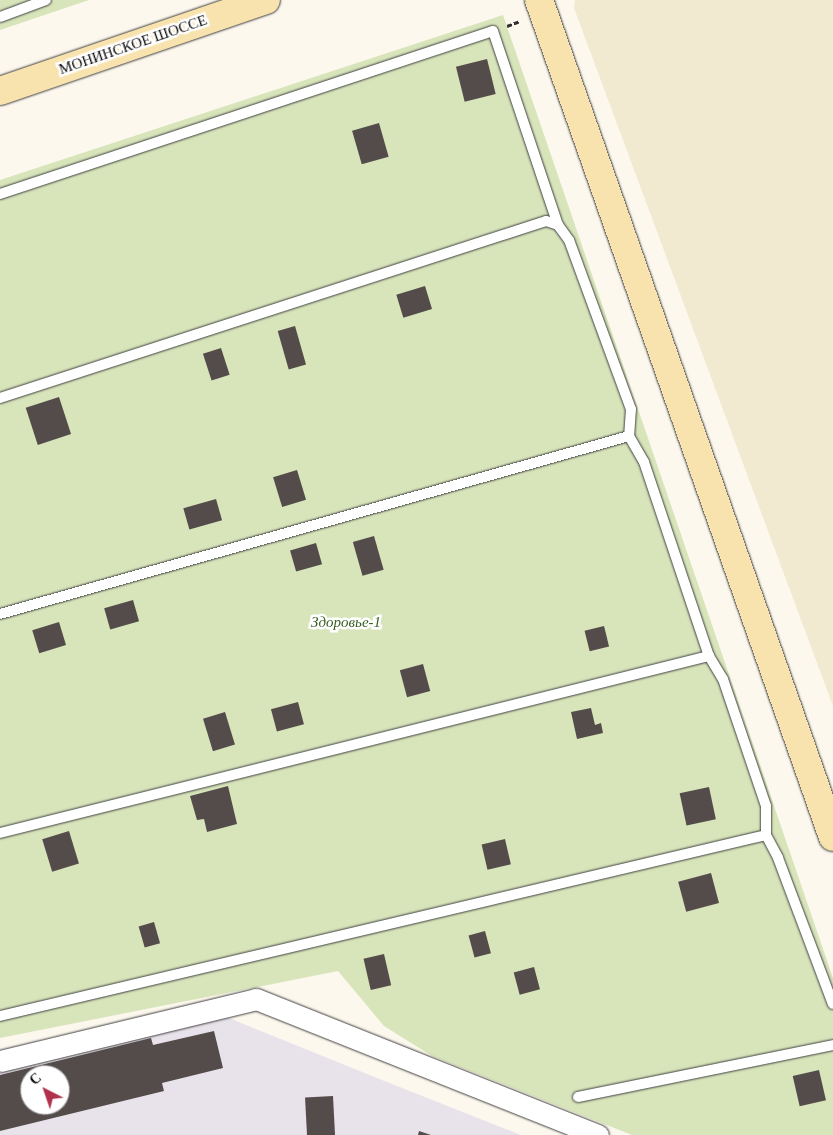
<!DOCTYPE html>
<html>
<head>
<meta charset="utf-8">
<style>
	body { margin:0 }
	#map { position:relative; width:833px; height:1135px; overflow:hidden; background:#fdf8ee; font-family:"Times New Roman",serif }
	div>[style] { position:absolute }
	.industrial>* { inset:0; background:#e8e2eb }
	.farmland>* { inset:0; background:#f1e9d0 }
	.green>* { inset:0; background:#d8e5bb }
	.building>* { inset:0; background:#544c4a; transform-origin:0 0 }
	.path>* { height:3px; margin-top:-1.5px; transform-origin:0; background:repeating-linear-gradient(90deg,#2f2f2f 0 5px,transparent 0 7.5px) }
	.roads { filter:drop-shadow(0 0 1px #404040) drop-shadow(0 0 1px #404040) }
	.service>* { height:10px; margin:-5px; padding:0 5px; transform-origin:5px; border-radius:5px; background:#fff }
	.minor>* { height:21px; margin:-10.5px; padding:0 10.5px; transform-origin:10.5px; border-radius:10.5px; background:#fff }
	.secondary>* { height:28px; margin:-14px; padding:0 14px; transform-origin:14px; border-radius:14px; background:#f8e3af }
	span { translate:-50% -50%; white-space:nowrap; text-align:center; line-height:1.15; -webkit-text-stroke:5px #fff; paint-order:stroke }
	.street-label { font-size:15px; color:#0d0d0d }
	.park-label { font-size:15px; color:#395f23; font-style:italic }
	.north { position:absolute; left:20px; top:1065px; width:50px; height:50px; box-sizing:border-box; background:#fff; border:1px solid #9e9e9e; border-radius:50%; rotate:319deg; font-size:14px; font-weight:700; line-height:20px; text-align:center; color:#0d0d0d }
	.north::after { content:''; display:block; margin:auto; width:18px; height:22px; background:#b1314d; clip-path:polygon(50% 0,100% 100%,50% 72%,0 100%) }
</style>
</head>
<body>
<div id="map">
	<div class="industrial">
		<div style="clip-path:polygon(evenodd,219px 1014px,382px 1080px,521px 1135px,0 1135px,0 1068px,219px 1014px,30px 1075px,60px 1075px,60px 1105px,30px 1105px,30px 1075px)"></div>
	</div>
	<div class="farmland">
		<div style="clip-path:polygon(575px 0,833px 0,833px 706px,574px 8px)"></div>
	</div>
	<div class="green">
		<div style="clip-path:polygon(0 0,89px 0,0 30px)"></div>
		<div style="clip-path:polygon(503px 15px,833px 978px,833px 1135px,632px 1135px,432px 1056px,384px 1026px,338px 971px,0 1038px,0 180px)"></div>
	</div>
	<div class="building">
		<div style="left:487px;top:59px;width:36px;height:32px;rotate:76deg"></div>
		<div style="left:379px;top:123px;width:35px;height:28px;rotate:74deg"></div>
		<div style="left:425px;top:286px;width:24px;height:30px;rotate:73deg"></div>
		<div style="left:295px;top:326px;width:40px;height:18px;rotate:74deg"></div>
		<div style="left:221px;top:348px;width:28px;height:19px;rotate:72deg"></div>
		<div style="left:59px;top:397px;width:39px;height:35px;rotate:72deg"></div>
		<div style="left:297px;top:470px;width:31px;height:25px;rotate:73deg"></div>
		<div style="left:216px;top:499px;width:22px;height:34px;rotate:74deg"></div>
		<div style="left:374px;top:536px;width:35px;height:22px;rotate:74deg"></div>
		<div style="left:316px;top:543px;width:22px;height:27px;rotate:74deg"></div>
		<div style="left:133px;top:600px;width:22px;height:30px;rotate:74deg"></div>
		<div style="left:59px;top:622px;width:24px;height:28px;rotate:73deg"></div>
		<div style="left:604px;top:626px;width:21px;height:20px;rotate:76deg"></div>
		<div style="left:423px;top:664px;width:28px;height:24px;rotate:75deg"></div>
		<div style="left:298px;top:702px;width:23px;height:28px;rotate:75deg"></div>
		<div style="clip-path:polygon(591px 708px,595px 725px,601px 723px,603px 733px,577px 739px,571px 712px)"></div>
		<div style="left:225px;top:712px;width:34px;height:23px;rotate:73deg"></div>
		<div style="clip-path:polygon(228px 786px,237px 824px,207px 832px,204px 819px,197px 820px,190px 796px)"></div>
		<div style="left:709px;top:787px;width:33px;height:30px;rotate:78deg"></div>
		<div style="left:69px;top:831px;width:34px;height:28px;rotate:73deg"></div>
		<div style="left:505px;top:839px;width:26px;height:24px;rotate:77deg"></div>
		<div style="left:711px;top:873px;width:31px;height:34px;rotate:75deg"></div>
		<div style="left:154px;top:922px;width:22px;height:16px;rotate:74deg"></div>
		<div style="left:485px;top:931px;width:23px;height:17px;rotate:75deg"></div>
		<div style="left:384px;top:954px;width:32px;height:21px;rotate:77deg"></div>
		<div style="left:534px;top:967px;width:23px;height:21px;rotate:75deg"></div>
		<div style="clip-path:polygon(evenodd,214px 1031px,223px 1068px,162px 1083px,164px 1091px,0 1131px,0 1075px,151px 1038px,153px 1045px,214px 1031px,30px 1075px,60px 1075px,60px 1105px,30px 1105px,30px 1075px)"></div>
		<div style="left:819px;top:1070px;width:31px;height:27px;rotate:77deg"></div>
		<div style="left:333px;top:1096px;width:39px;height:28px;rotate:87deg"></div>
		<div style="clip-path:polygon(419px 1131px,431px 1135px,418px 1135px)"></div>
	</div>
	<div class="path">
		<div style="left:507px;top:26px;width:14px;rotate:-21deg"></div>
	</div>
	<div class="roads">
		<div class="service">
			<div style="left:0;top:17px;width:49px;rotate:-20.3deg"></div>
			<div style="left:0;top:194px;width:519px;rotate:-18.3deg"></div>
			<div style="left:493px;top:31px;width:205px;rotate:71.5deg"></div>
			<div style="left:558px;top:225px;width:19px;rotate:54deg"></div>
			<div style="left:569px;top:240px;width:180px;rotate:69.9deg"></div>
			<div style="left:631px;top:409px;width:27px;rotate:94deg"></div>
			<div style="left:629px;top:436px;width:30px;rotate:60deg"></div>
			<div style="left:644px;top:462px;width:205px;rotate:71.5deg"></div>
			<div style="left:709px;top:656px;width:27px;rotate:59deg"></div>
			<div style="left:723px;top:679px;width:134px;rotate:71.3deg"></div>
			<div style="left:766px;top:806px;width:29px;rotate:90deg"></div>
			<div style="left:766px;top:835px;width:26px;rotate:62deg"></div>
			<div style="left:778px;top:858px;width:156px;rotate:69.4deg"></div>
			<div style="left:0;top:398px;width:574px;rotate:-17.96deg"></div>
			<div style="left:546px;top:221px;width:13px;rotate:18deg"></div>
			<div style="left:0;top:614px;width:654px;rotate:-15.8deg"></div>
			<div style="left:0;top:833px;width:731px;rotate:-14.02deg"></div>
			<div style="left:0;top:1016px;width:787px;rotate:-13.29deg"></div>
			<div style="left:578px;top:1097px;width:260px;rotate:-11.5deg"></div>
		</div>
		<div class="minor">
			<div style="left:0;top:1061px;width:263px;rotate:-13.6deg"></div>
			<div style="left:256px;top:999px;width:368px;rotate:21.7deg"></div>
		</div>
		<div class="secondary">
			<div style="left:539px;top:0;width:887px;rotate:70.65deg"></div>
			<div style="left:0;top:91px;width:281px;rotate:-18.9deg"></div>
		</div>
	</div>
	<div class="street-label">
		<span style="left:133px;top:45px;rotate:-19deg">МОНИНСКОЕ ШОССЕ</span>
	</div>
	<div class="park-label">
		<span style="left:346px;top:623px">Здоровье-1</span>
	</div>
	<div class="north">С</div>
</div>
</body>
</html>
